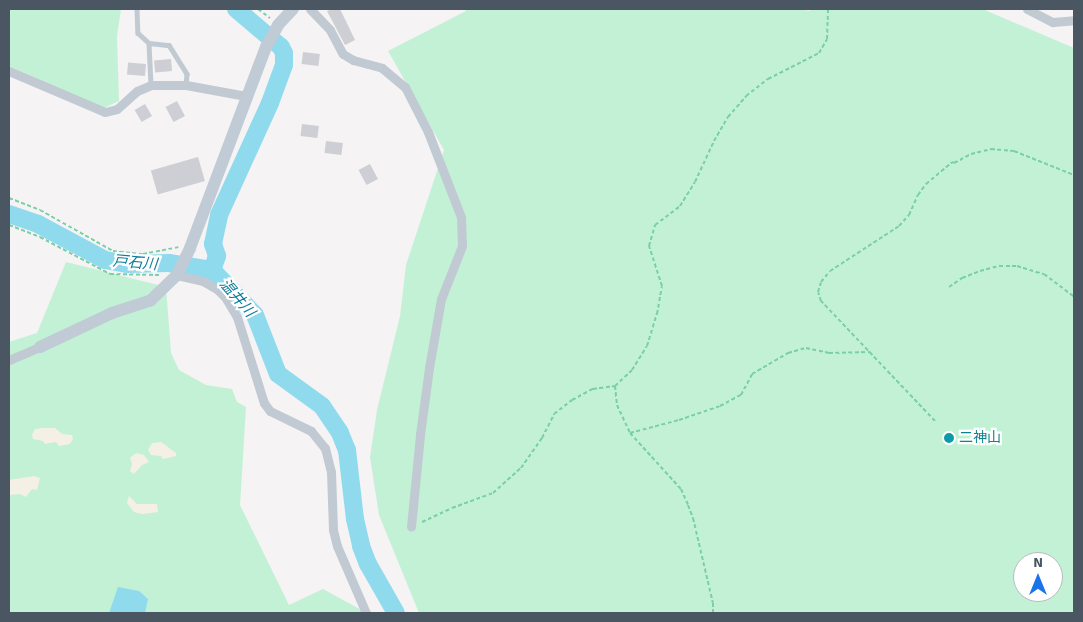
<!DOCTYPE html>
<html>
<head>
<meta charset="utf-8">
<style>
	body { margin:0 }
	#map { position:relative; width:1083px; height:622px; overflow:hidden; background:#f5f3f3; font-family:Signika,"Noto Sans JP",sans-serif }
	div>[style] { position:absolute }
	.green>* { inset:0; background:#c3f1d5 }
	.sand>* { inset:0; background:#f5f0e5 }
	.water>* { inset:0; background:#90daee }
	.river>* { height:18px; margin:-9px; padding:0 9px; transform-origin:9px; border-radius:9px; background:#90daee }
	.building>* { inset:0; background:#cdcfd5; transform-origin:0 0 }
	.path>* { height:2px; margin-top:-1px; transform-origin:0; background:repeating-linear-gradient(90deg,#7ad0a6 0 4px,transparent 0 6.5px) }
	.lane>* { height:4.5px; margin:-2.25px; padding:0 2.25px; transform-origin:2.25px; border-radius:2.25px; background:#c1cad2 }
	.street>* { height:9px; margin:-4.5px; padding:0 4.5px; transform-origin:4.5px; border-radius:4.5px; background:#c1cad2 }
	.secondary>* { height:12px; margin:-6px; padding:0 6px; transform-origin:6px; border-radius:6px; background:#c1cbd6 }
	.dots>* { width:14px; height:14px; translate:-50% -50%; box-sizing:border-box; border:2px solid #fff; border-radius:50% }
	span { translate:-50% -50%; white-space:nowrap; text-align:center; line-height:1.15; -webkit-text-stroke:4.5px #fff; paint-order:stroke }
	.culture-label { font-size:14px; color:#0d838f }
	.left { translate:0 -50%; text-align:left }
	.water-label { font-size:15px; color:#0c7c9b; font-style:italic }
	.frame { position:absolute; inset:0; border:10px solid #4a5661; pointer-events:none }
	.north { position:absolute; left:1013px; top:552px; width:50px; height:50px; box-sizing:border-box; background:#fff; border:1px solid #b7bbc0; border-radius:50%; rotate:0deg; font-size:14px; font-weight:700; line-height:20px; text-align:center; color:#4a5661 }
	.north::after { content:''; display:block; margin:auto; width:18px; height:22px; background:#1a73e8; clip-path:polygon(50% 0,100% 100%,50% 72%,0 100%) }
</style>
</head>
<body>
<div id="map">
	<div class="green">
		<div style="clip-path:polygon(9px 9px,121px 9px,117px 36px,119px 101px,104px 108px,9px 66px)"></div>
		<div style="clip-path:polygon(evenodd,465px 9px,802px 9px,809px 11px,811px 9px,986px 9px,987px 11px,1074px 48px,1074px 613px,419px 613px,379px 515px,370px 457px,377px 410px,400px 316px,406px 265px,444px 150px,388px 51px,466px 11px,465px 9px,1023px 562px,1053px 562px,1053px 592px,1023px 592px,1023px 562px)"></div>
		<div style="clip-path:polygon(66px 262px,166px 287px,171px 353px,179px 370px,206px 385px,232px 389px,237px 402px,246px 407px,240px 505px,289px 605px,323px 589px,367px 613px,9px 613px,9px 342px,37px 333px)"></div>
	</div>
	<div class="sand">
		<div style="clip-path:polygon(43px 428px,55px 428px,62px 434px,72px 435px,73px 439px,70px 444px,59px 446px,56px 442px,45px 444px,43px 441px,33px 439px,32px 435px,35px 429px)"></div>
		<div style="clip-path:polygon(161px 442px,176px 453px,176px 456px,163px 459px,161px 456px,151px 455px,148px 450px,152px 443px)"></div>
		<div style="clip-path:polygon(136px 453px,144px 455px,149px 462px,142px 465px,134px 474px,130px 471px,132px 464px,130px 458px)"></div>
		<div style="clip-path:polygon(34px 476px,40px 478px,37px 490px,32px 489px,26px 497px,20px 494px,9px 495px,9px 480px)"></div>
		<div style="clip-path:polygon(129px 496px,137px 504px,157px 504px,158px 512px,142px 514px,134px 512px,127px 503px)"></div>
	</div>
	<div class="water">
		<div style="clip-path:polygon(118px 587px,139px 591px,148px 599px,145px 613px,109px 613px)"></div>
	</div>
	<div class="river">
		<div style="left:9px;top:214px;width:31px;rotate:19deg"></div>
		<div style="left:38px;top:224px;width:76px;rotate:28.2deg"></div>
		<div style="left:105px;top:260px;width:22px;rotate:10deg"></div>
		<div style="left:127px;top:264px;width:42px;rotate:-1.4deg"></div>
		<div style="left:169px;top:263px;width:44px;rotate:9.2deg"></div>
		<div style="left:212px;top:270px;width:62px;rotate:46.3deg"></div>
		<div style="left:255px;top:315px;width:63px;rotate:68.7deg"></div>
		<div style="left:278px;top:374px;width:54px;rotate:36deg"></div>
		<div style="left:322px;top:406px;width:32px;rotate:56deg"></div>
		<div style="left:340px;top:433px;width:18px;rotate:68deg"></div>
		<div style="left:347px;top:450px;width:69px;rotate:83.4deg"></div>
		<div style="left:355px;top:519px;width:28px;rotate:77deg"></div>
		<div style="left:361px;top:546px;width:19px;rotate:69deg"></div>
		<div style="left:368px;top:564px;width:56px;rotate:60.3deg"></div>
		<div style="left:212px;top:270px;width:15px;rotate:-70deg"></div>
		<div style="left:217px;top:256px;width:13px;rotate:-108deg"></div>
		<div style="left:213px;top:244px;width:30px;rotate:-78deg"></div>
		<div style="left:219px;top:215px;width:123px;rotate:-65.5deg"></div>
		<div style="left:270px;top:103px;width:40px;rotate:-69.8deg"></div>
		<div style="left:284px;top:65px;width:12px;rotate:-90deg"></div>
		<div style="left:284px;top:53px;width:7px;rotate:-117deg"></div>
		<div style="left:281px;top:47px;width:59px;rotate:-139.8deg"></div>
	</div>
	<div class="building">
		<div style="clip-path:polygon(332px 9px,340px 9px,355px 40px,345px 45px,327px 11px)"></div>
		<div style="left:303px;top:52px;width:17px;height:12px;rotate:7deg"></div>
		<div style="left:171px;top:59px;width:12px;height:17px;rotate:85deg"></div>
		<div style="left:146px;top:64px;width:12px;height:18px;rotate:95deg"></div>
		<div style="left:177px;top:101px;width:17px;height:13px;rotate:62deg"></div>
		<div style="left:145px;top:104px;width:14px;height:12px;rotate:60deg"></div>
		<div style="left:302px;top:124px;width:17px;height:12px;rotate:7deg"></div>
		<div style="left:326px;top:141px;width:17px;height:12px;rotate:7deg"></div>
		<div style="left:198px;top:157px;width:25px;height:49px;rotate:74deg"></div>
		<div style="left:370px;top:164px;width:17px;height:13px;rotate:62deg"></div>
	</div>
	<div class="path">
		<div style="left:258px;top:9px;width:15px;rotate:37deg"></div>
		<div style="left:9px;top:198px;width:33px;rotate:21deg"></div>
		<div style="left:40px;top:210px;width:84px;rotate:29.3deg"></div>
		<div style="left:113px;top:251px;width:30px;rotate:6deg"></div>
		<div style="left:143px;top:254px;width:36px;rotate:-11deg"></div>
		<div style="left:9px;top:225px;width:33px;rotate:21deg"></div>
		<div style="left:40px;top:237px;width:79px;rotate:27.9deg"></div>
		<div style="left:110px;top:274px;width:50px;rotate:1.1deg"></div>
		<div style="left:949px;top:287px;width:16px;rotate:-35deg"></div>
		<div style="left:962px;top:278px;width:19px;rotate:-21deg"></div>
		<div style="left:980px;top:271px;width:20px;rotate:-15deg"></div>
		<div style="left:999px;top:266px;width:18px"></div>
		<div style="left:1017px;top:266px;width:28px;rotate:17deg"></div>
		<div style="left:1044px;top:274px;width:38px;rotate:37deg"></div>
		<div style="left:615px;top:386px;width:19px;rotate:84deg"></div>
		<div style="left:617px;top:405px;width:31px;rotate:65deg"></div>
		<div style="left:630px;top:433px;width:76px;rotate:47.7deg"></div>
		<div style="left:681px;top:489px;width:17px;rotate:66deg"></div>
		<div style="left:688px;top:505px;width:14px;rotate:69deg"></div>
		<div style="left:693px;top:518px;width:87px;rotate:76.8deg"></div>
		<div style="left:713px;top:603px;width:10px;rotate:90deg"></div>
		<div style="left:935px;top:421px;width:166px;rotate:-133.5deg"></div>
		<div style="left:821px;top:301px;width:9px;rotate:-108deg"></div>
		<div style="left:818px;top:292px;width:10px;rotate:-73deg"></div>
		<div style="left:821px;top:282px;width:14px;rotate:-51deg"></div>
		<div style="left:830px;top:271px;width:82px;rotate:-33.1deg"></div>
		<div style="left:899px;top:226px;width:15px;rotate:-48deg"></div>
		<div style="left:909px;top:215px;width:22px;rotate:-66deg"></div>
		<div style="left:918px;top:195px;width:14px;rotate:-54deg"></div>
		<div style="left:926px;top:184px;width:34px;rotate:-40deg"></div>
		<div style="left:952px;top:162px;width:2px;rotate:27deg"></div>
		<div style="left:954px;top:163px;width:19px;rotate:-28deg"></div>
		<div style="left:971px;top:154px;width:21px;rotate:-14deg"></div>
		<div style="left:991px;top:149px;width:23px;rotate:5deg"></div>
		<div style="left:1014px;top:151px;width:65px;rotate:21.8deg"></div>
		<div style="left:630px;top:433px;width:51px;rotate:-14.9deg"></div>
		<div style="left:679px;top:420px;width:43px;rotate:-18.9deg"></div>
		<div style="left:720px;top:406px;width:24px;rotate:-28deg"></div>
		<div style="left:741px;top:395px;width:24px;rotate:-62deg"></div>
		<div style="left:752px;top:374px;width:42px;rotate:-30.3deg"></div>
		<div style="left:788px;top:353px;width:19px;rotate:-16deg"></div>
		<div style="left:806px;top:348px;width:24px;rotate:12deg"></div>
		<div style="left:829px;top:353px;width:41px;rotate:-1.4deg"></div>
		<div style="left:422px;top:522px;width:33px;rotate:-25deg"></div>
		<div style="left:452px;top:508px;width:44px;rotate:-20.1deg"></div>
		<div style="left:493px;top:493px;width:38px;rotate:-42deg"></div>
		<div style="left:521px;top:468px;width:37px;rotate:-55deg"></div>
		<div style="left:542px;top:438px;width:27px;rotate:-63deg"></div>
		<div style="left:554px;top:414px;width:23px;rotate:-38deg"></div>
		<div style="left:572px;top:400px;width:24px;rotate:-28deg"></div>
		<div style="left:593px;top:389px;width:22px;rotate:-8deg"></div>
		<div style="left:615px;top:386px;width:23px;rotate:-43deg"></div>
		<div style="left:632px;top:370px;width:28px;rotate:-58deg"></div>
		<div style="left:647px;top:346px;width:34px;rotate:-73deg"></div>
		<div style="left:657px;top:314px;width:28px;rotate:-80deg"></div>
		<div style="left:662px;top:286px;width:42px;rotate:-108deg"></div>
		<div style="left:649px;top:246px;width:22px;rotate:-74deg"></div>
		<div style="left:655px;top:225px;width:31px;rotate:-37deg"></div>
		<div style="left:680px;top:206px;width:28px;rotate:-58deg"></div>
		<div style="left:695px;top:182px;width:45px;rotate:-65.1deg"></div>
		<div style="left:714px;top:141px;width:28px;rotate:-60deg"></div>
		<div style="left:728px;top:117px;width:28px;rotate:-49deg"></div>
		<div style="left:746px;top:96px;width:28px;rotate:-38deg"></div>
		<div style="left:768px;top:79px;width:57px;rotate:-27deg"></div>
		<div style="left:819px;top:53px;width:16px;rotate:-60deg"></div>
		<div style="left:827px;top:39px;width:30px;rotate:-88deg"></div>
	</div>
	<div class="lane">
		<div style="left:137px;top:9px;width:24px;rotate:88deg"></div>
		<div style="left:138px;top:33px;width:15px;rotate:42deg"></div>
		<div style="left:149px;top:43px;width:42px;rotate:87.3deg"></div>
		<div style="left:149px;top:43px;width:20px;rotate:6deg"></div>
		<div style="left:169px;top:45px;width:34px;rotate:58deg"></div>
		<div style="left:187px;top:74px;width:11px;rotate:95deg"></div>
	</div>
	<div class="street">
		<div style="left:310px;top:9px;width:29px;rotate:46deg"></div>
		<div style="left:330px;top:30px;width:27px;rotate:62deg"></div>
		<div style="left:343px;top:54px;width:12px;rotate:31deg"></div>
		<div style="left:353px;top:60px;width:30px;rotate:15deg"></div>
		<div style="left:382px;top:68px;width:30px;rotate:40deg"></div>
		<div style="left:405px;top:87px;width:51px;rotate:62.9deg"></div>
		<div style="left:428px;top:132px;width:91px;rotate:68.8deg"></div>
		<div style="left:461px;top:217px;width:29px;rotate:88deg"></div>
		<div style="left:462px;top:246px;width:57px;rotate:111.6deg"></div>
		<div style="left:441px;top:299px;width:70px;rotate:99.9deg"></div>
		<div style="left:429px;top:368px;width:68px;rotate:97.7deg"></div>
		<div style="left:420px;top:435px;width:92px;rotate:95.6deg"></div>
		<div style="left:1027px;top:9px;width:29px;rotate:27deg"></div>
		<div style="left:1053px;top:22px;width:21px;rotate:-5deg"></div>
		<div style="left:9px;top:71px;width:104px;rotate:23.1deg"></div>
		<div style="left:105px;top:112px;width:12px;rotate:-14deg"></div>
		<div style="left:117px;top:109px;width:27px;rotate:-42deg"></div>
		<div style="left:137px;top:91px;width:15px;rotate:-23deg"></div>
		<div style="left:151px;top:85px;width:35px"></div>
		<div style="left:186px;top:85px;width:61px;rotate:10.4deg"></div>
		<div style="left:177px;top:275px;width:27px;rotate:13deg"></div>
		<div style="left:203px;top:281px;width:16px;rotate:30deg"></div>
		<div style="left:217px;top:289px;width:11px;rotate:45deg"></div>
		<div style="left:225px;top:297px;width:23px;rotate:59deg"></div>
		<div style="left:237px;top:317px;width:90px;rotate:72.6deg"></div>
		<div style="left:264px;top:403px;width:10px;rotate:53deg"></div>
		<div style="left:270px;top:411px;width:46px;rotate:26deg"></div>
		<div style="left:311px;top:431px;width:22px;rotate:51deg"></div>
		<div style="left:325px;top:448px;width:25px;rotate:76deg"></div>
		<div style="left:331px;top:472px;width:58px;rotate:88deg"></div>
		<div style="left:333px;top:530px;width:16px;rotate:76deg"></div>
		<div style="left:337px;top:546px;width:73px;rotate:66.6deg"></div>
		<div style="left:9px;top:360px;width:34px;rotate:-23deg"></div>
	</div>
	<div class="secondary">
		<div style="left:40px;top:347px;width:80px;rotate:-25.3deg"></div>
		<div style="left:112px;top:313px;width:40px;rotate:-18deg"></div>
		<div style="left:150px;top:301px;width:37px;rotate:-44deg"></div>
		<div style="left:177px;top:275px;width:30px;rotate:-64deg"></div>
		<div style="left:190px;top:248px;width:215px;rotate:-69.3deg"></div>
		<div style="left:266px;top:47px;width:25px;rotate:-61deg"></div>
		<div style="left:278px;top:25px;width:22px;rotate:-47deg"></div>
	</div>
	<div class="dots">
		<div style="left:949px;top:438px;background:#0f9aa8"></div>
	</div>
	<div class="culture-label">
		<span class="left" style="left:959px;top:438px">二神山</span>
	</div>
	<div class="water-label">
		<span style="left:135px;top:263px;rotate:5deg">戸石川</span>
		<span style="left:237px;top:298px;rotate:49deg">温井川</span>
	</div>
	<div class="frame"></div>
	<div class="north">N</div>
</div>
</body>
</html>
